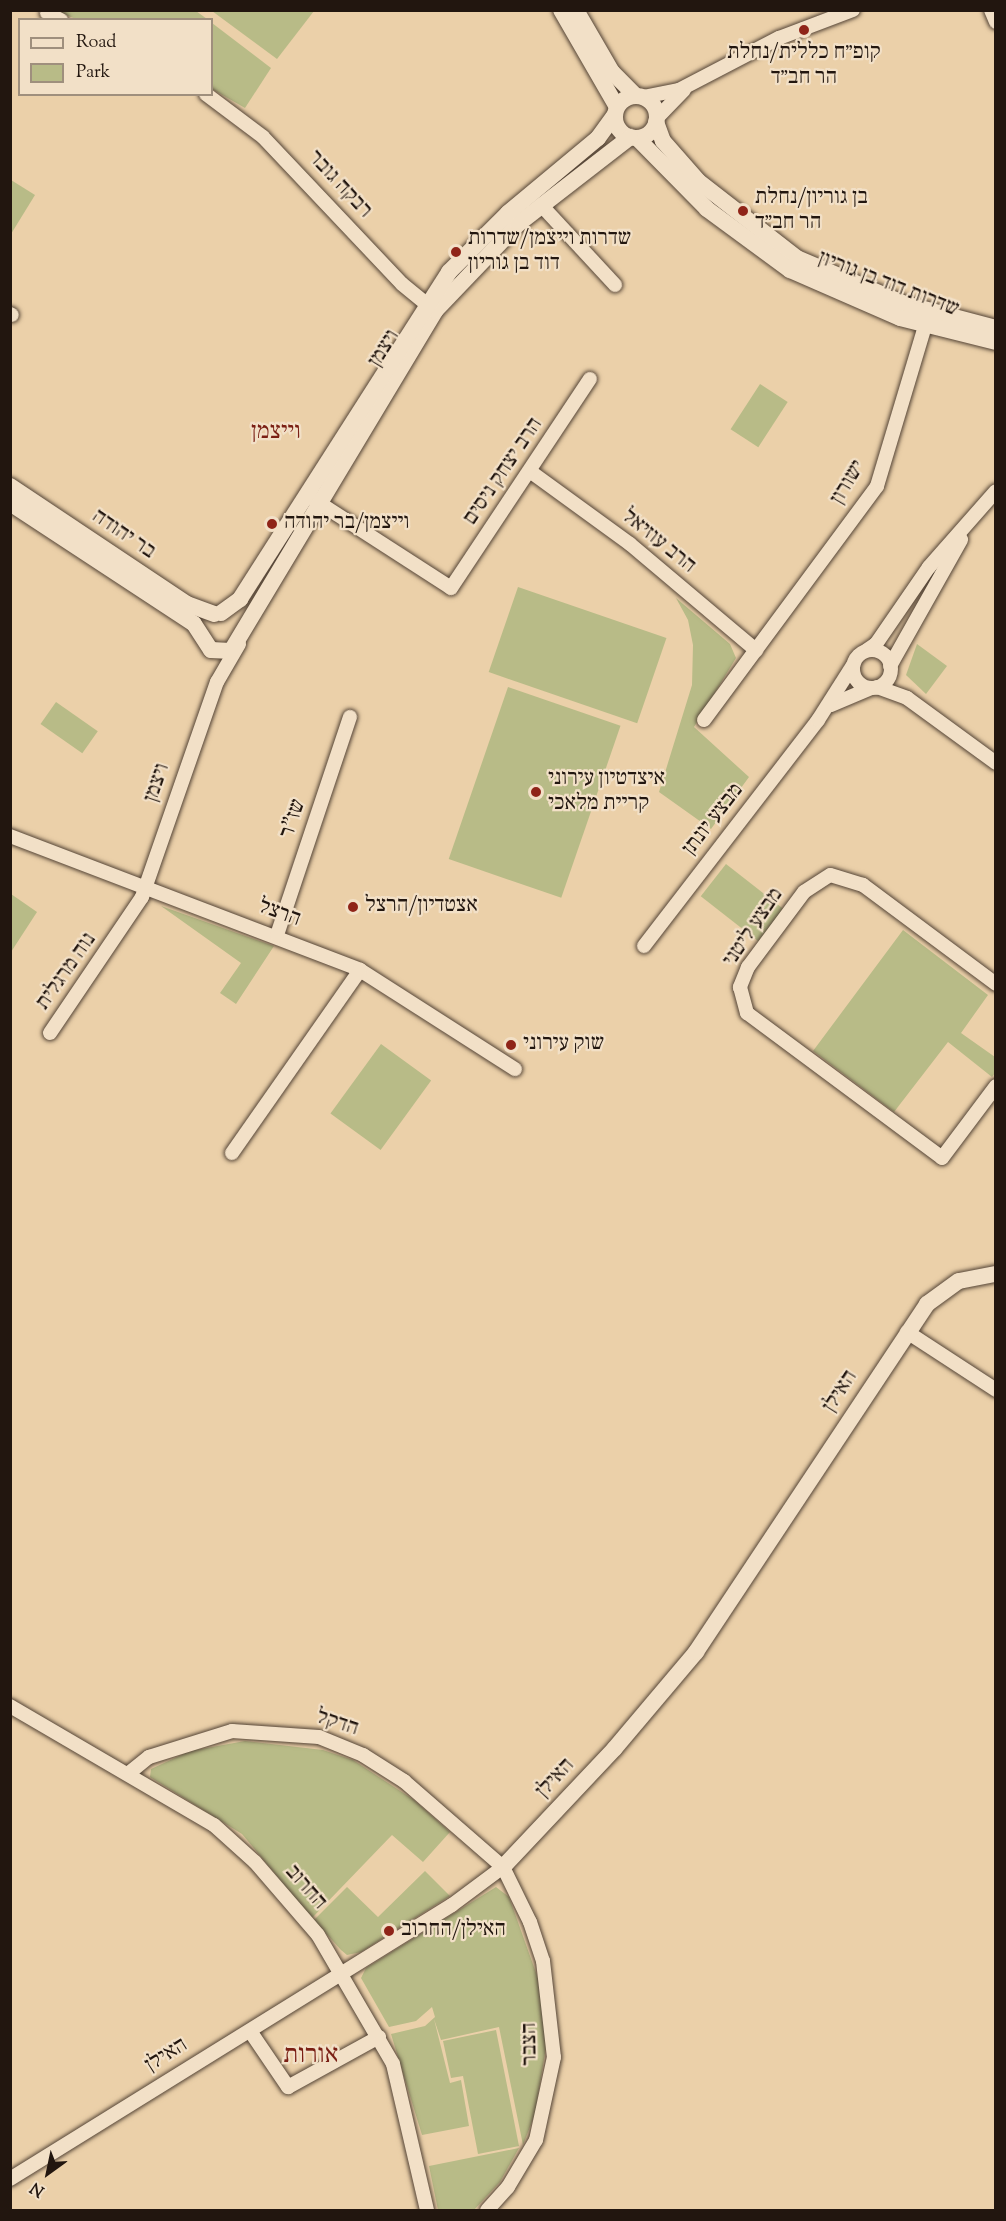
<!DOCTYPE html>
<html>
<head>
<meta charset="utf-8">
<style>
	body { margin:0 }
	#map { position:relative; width:1006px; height:2221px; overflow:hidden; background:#ebd0a9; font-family:"Sorts Mill Goudy","Frank Ruhl Libre",serif }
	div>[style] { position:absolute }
	.green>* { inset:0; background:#b8bb87; transform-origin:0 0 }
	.roads { filter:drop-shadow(0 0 2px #544436) drop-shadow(0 0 2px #544436) }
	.minor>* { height:14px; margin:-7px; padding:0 7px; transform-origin:7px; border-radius:7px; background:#f2e0c7 }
	.minor>.ring { margin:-7px; padding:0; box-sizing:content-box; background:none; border:14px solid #f2e0c7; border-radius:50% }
	.tertiary>* { height:16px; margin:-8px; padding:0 8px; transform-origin:8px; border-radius:8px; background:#f2e0c7 }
	.tertiary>.ring { margin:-8px; padding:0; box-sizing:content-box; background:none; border:16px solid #f2e0c7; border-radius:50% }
	.dots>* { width:16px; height:16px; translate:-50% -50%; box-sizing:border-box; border:3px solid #f2e0c7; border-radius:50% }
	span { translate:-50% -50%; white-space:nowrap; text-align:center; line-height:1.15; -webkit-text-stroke:4.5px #f2e0c7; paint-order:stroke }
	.poi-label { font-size:22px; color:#22160f }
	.left { translate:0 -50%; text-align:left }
	.street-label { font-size:22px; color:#22160f }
	.neighbourhood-label { font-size:24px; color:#7a1f14 }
	.quarter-label { font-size:26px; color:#7a1f14 }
	.frame { position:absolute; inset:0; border:12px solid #22160f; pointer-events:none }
	.legend { position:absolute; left:18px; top:18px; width:195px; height:78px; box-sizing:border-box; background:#f2e0c7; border:2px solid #9f8f7d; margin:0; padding:8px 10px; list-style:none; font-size:18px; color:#22160f }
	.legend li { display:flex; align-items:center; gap:12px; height:30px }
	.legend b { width:30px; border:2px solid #9f8f7d }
	.north { position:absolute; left:18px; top:2143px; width:60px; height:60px; -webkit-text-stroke:4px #f2e0c7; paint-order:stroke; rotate:213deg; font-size:16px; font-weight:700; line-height:24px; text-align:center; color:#22160f }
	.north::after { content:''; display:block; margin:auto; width:21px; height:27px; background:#22160f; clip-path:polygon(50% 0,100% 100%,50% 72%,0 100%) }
</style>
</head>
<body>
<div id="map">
	<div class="green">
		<div style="clip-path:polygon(55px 11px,196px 11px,207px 19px,76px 19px)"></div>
		<div style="clip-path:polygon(212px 11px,314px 11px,277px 59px)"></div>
		<div style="clip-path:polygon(212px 23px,271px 68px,245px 108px,212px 89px)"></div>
		<div style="clip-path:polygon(11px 180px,35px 195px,11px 234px)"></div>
		<div style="left:760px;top:384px;width:33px;height:54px;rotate:33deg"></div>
		<div style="left:518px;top:587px;width:157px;height:90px;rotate:19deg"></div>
		<div style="clip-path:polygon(676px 598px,730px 644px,736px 658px,694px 727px,749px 777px,711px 829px,659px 792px,692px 685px,693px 645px,688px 620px)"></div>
		<div style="clip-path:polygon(917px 644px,947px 666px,926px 694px,906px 675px)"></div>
		<div style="left:508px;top:687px;width:119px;height:182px;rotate:19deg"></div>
		<div style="left:56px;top:702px;width:51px;height:27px;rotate:35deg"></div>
		<div style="left:726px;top:864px;width:73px;height:41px;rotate:38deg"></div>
		<div style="clip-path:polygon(11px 894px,37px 912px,11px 952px)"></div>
		<div style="clip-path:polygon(161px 906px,274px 946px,236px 1004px,220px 993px,241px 963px)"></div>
		<div style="clip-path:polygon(903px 930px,988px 995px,961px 1033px,995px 1057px,995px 1073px,992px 1077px,948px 1042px,894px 1112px,813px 1051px)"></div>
		<div style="left:381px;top:1044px;width:62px;height:86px;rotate:36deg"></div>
		<div style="clip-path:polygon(245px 1741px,323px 1750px,353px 1760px,414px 1800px,450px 1832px,423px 1862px,392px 1835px,312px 1918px,242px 1834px,150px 1777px,151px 1769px,190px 1751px)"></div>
		<div style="clip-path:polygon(425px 1871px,450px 1896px,361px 1952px,347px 1955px,341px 1950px,314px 1920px,347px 1887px,378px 1917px)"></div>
		<div style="clip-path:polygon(496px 1887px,509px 1897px,540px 1984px,546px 2047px,535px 2114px,523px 2145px,499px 2027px,441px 2040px,434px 2019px,450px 2083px,461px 2080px,469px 2126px,422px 2135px,391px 2034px,425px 2026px,435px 2017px,432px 2007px,416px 2021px,389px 2027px,361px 1978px,366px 1968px)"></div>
		<div style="clip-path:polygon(496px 2030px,519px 2146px,478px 2154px,463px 2076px,451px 2078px,443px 2041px)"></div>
		<div style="clip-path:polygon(519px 2148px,500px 2182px,474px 2210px,438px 2210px,429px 2166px)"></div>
	</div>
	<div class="roads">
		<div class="minor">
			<div style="left:991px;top:10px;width:13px;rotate:67deg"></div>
			<div style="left:47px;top:13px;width:16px;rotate:27deg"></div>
			<div style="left:206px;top:94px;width:71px;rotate:37deg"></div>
			<div style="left:263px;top:137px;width:202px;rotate:46.6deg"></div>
			<div style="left:402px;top:284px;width:43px;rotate:39.3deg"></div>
			<div style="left:643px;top:97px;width:37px;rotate:-11deg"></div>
			<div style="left:679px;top:90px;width:113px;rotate:-27.5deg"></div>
			<div style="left:779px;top:38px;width:79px;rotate:-20.7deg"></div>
			<div style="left:657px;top:118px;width:39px;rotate:-46deg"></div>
			<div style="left:541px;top:205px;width:109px;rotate:47.2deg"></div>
			<div style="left:10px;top:314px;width:2px;rotate:27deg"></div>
			<div style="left:531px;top:472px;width:122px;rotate:36deg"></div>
			<div style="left:630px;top:544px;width:165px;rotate:40.1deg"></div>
			<div style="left:313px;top:499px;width:164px;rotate:32.8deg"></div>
			<div style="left:451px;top:588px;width:251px;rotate:-56.4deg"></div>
			<div style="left:867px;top:650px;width:11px;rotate:-34deg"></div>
			<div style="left:876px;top:644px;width:93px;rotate:-55.5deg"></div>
			<div style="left:929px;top:567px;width:101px;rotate:-48.6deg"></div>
			<div class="ring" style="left:853px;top:650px;width:24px;height:24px"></div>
			<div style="left:890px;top:666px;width:145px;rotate:-60.6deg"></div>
			<div style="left:877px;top:687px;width:32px;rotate:20deg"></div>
			<div style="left:907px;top:698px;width:110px;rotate:36.1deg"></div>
			<div style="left:831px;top:705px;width:43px;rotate:-23deg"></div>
			<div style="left:704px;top:720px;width:291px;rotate:-53.5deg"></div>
			<div style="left:877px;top:486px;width:177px;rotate:-73.3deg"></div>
			<div style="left:10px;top:836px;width:375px;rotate:20.9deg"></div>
			<div style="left:360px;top:970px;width:184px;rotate:32.6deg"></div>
			<div style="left:277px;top:935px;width:230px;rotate:-71.5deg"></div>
			<div style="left:644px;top:946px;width:285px;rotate:-52.4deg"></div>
			<div style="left:818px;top:720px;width:65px;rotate:-57.5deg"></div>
			<div style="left:996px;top:984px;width:166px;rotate:-143.3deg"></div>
			<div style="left:863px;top:885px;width:34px;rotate:-163deg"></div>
			<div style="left:830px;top:875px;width:31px;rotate:147deg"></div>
			<div style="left:804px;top:892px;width:94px;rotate:126.7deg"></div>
			<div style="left:748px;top:967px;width:22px;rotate:112deg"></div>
			<div style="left:740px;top:987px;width:27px;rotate:75deg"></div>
			<div style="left:747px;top:1013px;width:243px;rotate:36.6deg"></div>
			<div style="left:942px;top:1158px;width:90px;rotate:-53.1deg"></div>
			<div style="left:50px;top:1033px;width:164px;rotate:-55.9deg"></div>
			<div style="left:142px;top:897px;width:228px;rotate:-70.8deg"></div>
			<div style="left:217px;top:682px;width:44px;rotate:-59.9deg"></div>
			<div style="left:232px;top:1153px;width:223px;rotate:-55deg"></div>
			<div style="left:907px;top:1332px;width:106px;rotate:33.1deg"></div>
			<div style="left:10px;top:1706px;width:236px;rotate:30.3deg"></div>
			<div style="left:214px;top:1825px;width:55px;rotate:42.1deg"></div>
			<div style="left:255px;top:1862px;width:96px;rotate:49.2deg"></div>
			<div style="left:318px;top:1935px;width:149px;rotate:59.8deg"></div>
			<div style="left:393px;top:2064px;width:150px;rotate:76.9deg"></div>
			<div style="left:129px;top:1773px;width:26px;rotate:-39deg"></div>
			<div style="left:149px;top:1757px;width:87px;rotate:-17.4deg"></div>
			<div style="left:232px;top:1731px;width:87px;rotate:3.9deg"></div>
			<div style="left:319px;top:1737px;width:48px;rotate:22.2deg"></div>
			<div style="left:363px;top:1755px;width:49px;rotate:32.4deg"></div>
			<div style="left:404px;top:1781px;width:131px;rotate:41deg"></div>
			<div style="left:503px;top:1867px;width:61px;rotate:63.9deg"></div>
			<div style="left:530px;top:1922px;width:41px;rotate:71.6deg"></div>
			<div style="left:543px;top:1961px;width:97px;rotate:83.5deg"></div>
			<div style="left:554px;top:2057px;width:85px;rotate:102.2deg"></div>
			<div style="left:536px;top:2140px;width:55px;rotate:120.8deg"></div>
			<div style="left:508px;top:2187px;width:31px;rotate:132deg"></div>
			<div style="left:250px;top:2031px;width:68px;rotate:55.8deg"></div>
			<div style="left:288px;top:2087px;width:104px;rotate:-28.8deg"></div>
			<div style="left:10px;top:2179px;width:520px;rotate:-31.8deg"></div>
			<div style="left:452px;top:1905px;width:64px;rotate:-36.7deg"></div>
		</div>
		<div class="tertiary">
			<div style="left:561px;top:10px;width:112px;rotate:60deg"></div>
			<div style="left:576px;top:10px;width:72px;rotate:59.9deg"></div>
			<div style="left:612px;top:72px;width:34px;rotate:45deg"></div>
			<div class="ring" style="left:615px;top:96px;width:26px;height:26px"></div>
			<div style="left:656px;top:122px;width:20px;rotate:70deg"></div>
			<div style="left:663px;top:141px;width:53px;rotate:48.8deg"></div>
			<div style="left:698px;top:181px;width:125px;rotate:37.9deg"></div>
			<div style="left:797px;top:258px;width:117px;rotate:23.1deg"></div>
			<div style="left:905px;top:304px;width:94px;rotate:14.8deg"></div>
			<div style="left:637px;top:138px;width:100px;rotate:45.4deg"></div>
			<div style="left:707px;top:209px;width:103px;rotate:36.3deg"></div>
			<div style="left:790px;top:270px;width:120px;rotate:23.6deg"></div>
			<div style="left:900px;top:318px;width:99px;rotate:14deg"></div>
			<div style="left:10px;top:486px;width:213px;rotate:33.7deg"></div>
			<div style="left:187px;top:604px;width:29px;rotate:20deg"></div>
			<div style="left:10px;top:503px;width:220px;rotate:33.3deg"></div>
			<div style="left:194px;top:624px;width:31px;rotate:57deg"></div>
			<div style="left:211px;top:650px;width:20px;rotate:3deg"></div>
			<div style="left:231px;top:651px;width:397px;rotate:-59deg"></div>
			<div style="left:435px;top:311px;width:120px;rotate:-46.3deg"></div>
			<div style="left:518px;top:224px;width:142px;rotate:-37.8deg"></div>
			<div style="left:221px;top:613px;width:24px;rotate:-36deg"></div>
			<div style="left:240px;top:599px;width:388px;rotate:-57.4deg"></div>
			<div style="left:449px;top:272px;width:83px;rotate:-45deg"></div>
			<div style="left:508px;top:213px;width:117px;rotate:-39.8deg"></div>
			<div style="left:598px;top:138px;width:29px;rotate:-54deg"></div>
			<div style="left:503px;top:1867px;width:163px;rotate:-46.7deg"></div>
			<div style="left:615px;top:1748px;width:126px;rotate:-49.8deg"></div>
			<div style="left:696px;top:1652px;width:418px;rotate:-56.4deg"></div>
			<div style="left:927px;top:1304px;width:39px;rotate:-36deg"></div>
			<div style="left:959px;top:1281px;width:38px;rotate:-11deg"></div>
		</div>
	</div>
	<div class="dots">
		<div style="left:804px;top:30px;background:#8f2418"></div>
		<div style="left:743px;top:211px;background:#8f2418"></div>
		<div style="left:456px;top:252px;background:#8f2418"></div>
		<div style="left:272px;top:524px;background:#8f2418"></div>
		<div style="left:536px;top:792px;background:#8f2418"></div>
		<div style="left:353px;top:907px;background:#8f2418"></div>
		<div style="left:511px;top:1045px;background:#8f2418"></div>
		<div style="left:389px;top:1931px;background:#8f2418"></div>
	</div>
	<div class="poi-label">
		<span style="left:804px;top:66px">קופ״ח כללית/נחלת<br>הר חב״ד</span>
		<span class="left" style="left:755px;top:211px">בן גוריון/נחלת<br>הר חב״ד</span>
		<span class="left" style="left:468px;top:252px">שדרות וייצמן/שדרות<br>דוד בן גוריון</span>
		<span class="left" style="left:284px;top:524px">וייצמן/בר יהודה</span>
		<span class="left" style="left:548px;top:792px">איצדטיון עירוני<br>קריית מלאכי</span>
		<span class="left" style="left:365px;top:907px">אצטדיון/הרצל</span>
		<span class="left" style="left:523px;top:1045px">שוק עירוני</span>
		<span class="left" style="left:401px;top:1931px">האילן/החרוב</span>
	</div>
	<div class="street-label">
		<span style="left:339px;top:185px;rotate:47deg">רבקה גובר</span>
		<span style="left:888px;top:285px;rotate:21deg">שדרות דוד בן גוריון</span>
		<span style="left:385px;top:349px;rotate:-58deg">ויצמן</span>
		<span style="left:504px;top:472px;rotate:-56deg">הרב יצחק ניסים</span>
		<span style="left:849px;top:483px;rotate:-59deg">ישורון</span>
		<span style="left:123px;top:535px;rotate:34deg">בר יהודה</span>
		<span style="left:658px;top:542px;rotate:39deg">הרב עוזיאל</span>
		<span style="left:158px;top:783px;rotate:-71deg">ויצמן</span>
		<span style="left:294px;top:819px;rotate:-71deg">שז"ר</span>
		<span style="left:714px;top:820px;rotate:-52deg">מבצע יונתן</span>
		<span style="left:279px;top:914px;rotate:20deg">הרצל</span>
		<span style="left:754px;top:928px;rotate:-56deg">מבצע ליטני</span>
		<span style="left:67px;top:972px;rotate:-55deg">נוה מרגלית</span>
		<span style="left:841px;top:1392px;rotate:-57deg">האילן</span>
		<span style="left:337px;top:1724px;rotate:18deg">הדקל</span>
		<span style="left:556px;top:1779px;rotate:-47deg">האילן</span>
		<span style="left:305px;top:1888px;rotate:49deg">החרוב</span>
		<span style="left:531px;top:2044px;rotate:-91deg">הצבר</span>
		<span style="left:167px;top:2056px;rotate:-32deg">האילן</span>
	</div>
	<div class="neighbourhood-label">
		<span style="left:276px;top:433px">וייצמן</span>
	</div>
	<div class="quarter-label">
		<span style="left:311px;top:2056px">אורות</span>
	</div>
	<div class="frame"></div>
	<ul class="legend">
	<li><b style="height:8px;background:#f2e0c7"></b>Road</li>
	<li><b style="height:16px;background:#b8bb87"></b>Park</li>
	</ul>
	<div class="north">N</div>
</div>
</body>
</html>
